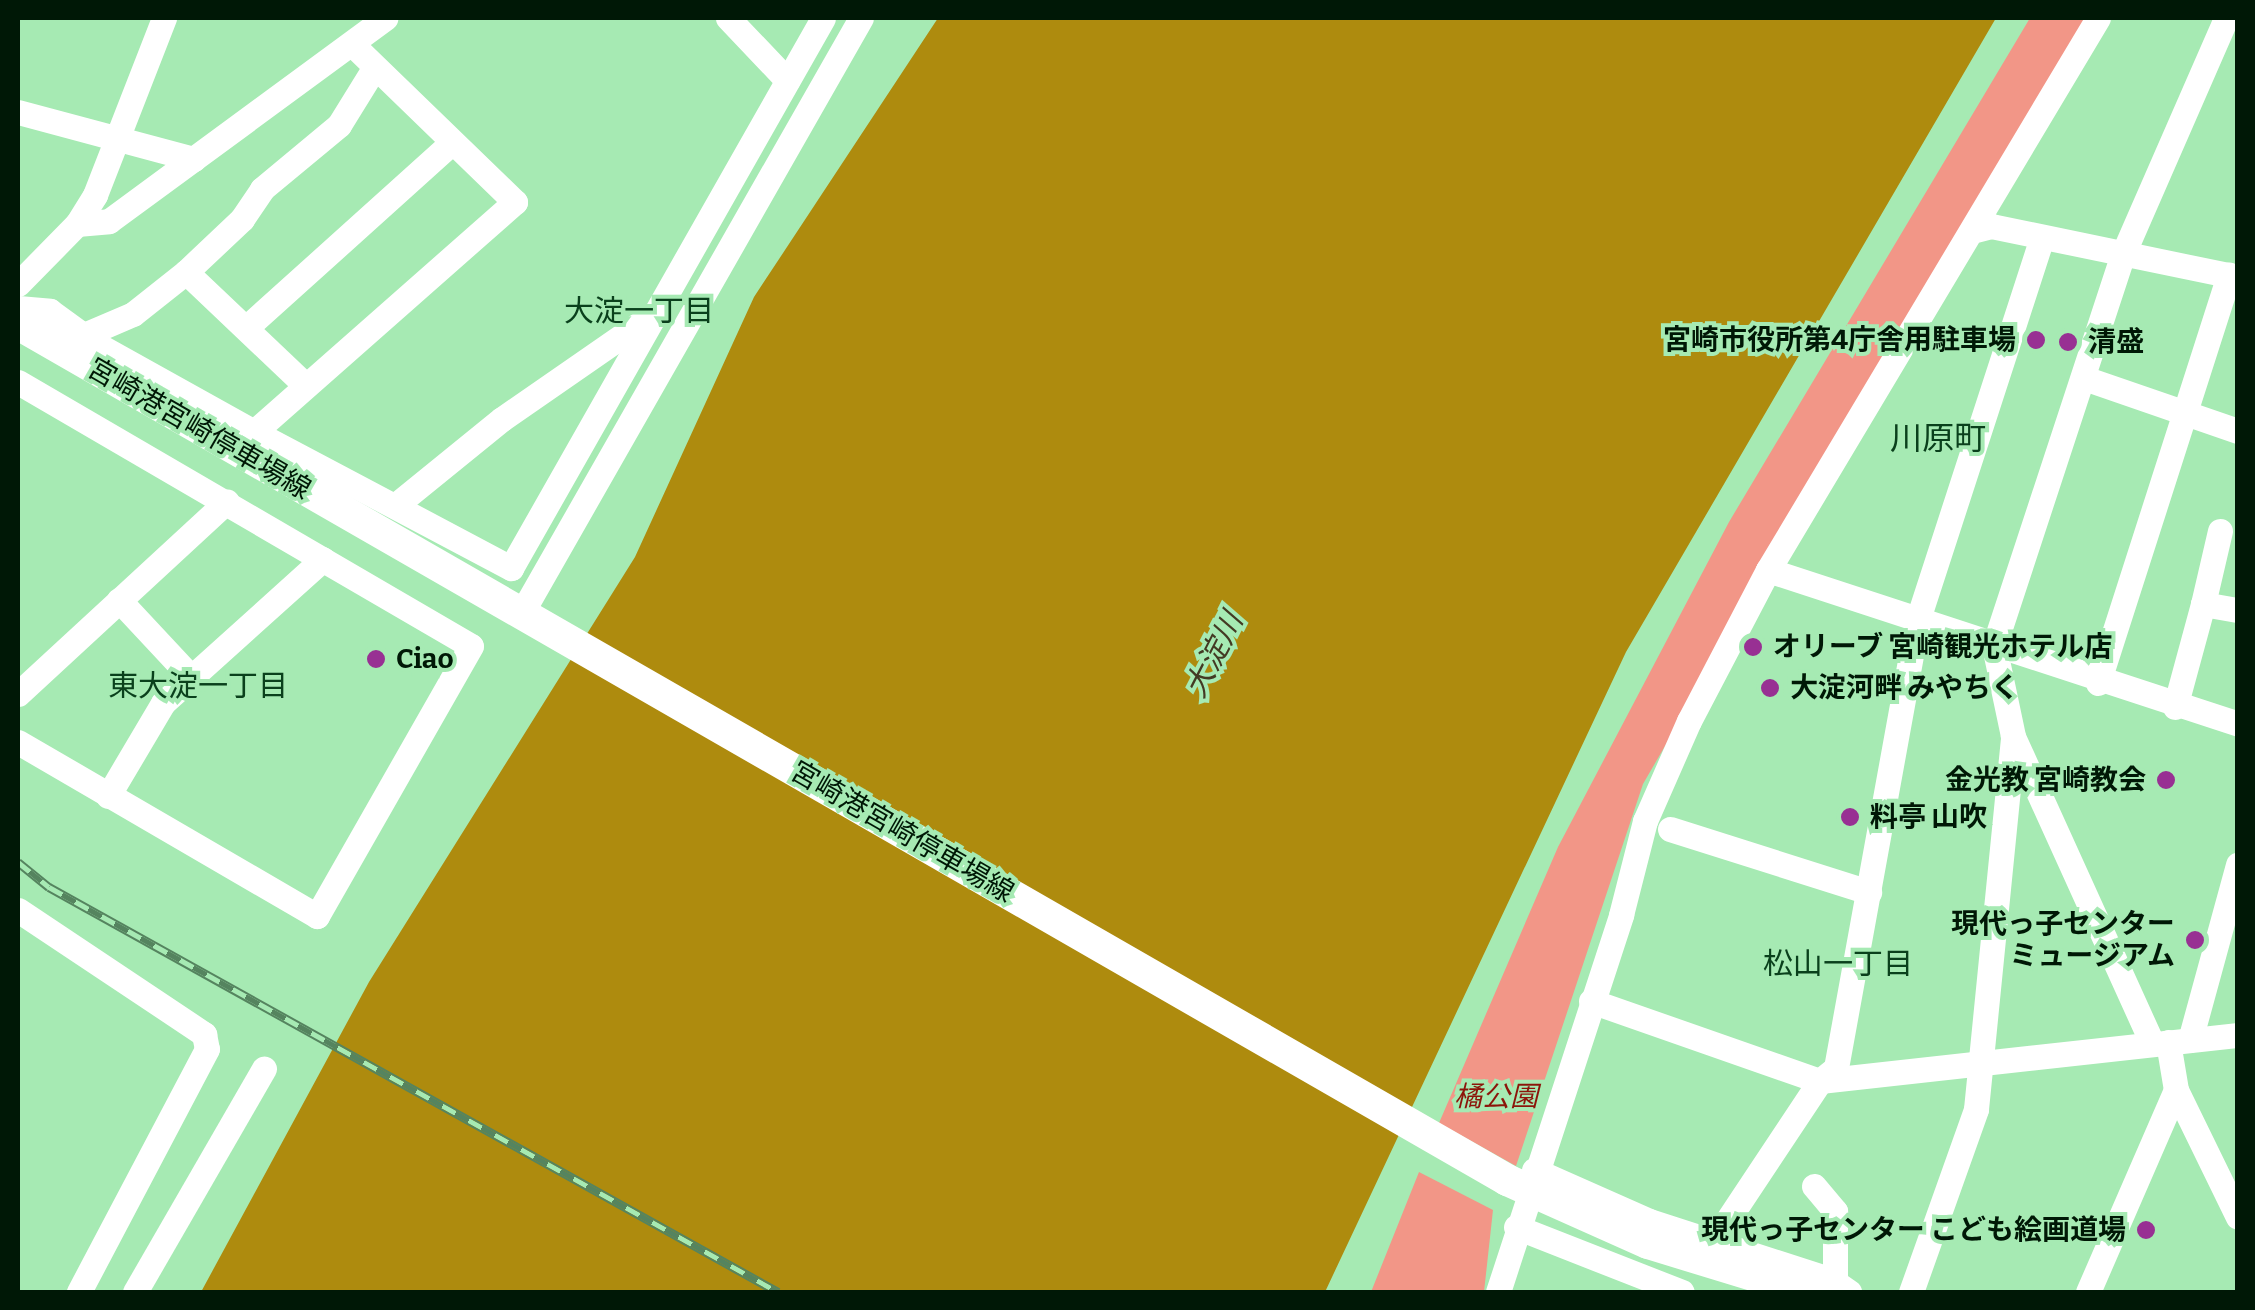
<!DOCTYPE html>
<html>
<head>
<meta charset="utf-8">
<style>
	body { margin:0 }
	#map { position:relative; width:2255px; height:1310px; overflow:hidden; background:#a6eab3; font-family:Bitter,"Noto Sans JP",serif }
	div>[style] { position:absolute }
	.green>* { inset:0; background:#f29687 }
	.water>* { inset:0; background:#ae8b0e }
	.minor>* { height:25px; margin:-12.5px; padding:0 12.5px; transform-origin:12.5px; border-radius:12.5px; background:#fff }
	.major>* { height:32px; margin:-16px; padding:0 16px; transform-origin:16px; border-radius:16px; background:#fff }
	.rail>* { height:9px; margin-top:-4.5px; transform-origin:0; background:repeating-linear-gradient(90deg,#a6eab3 0 15px,#55845f 0 30px); box-sizing:border-box; border-block:2px solid #55845f }
	.dots>* { width:28px; height:28px; translate:-50% -50%; box-sizing:border-box; border:5px solid #a6eab3; border-radius:50% }
	span { translate:-50% -50%; white-space:nowrap; text-align:center; line-height:1.15; -webkit-text-stroke:8px #a6eab3; paint-order:stroke }
	.poi-label { font-size:28px; color:#001806; font-weight:700 }
	.right { translate:-100% -50%; text-align:right }
	.left { translate:0 -50%; text-align:left }
	.street-label { font-size:28px; color:#001806 }
	.park-label { font-size:28px; color:#8c150a; font-style:italic }
	.neighbourhood-label { font-size:30px; color:#0a401c }
	.water-label { font-size:30px; color:#433a23; font-style:italic }
	.quarter-label { font-size:32px; color:#0a401c }
	.frame { position:absolute; inset:0; border:20px solid #001806; pointer-events:none }
</style>
</head>
<body>
<div id="map">
	<div class="green">
		<div style="clip-path:polygon(2030px 18px,2087px 18px,1643px 784px,1516px 1166px,1439px 1123px,1558px 847px,1729px 522px)"></div>
		<div style="clip-path:polygon(1419px 1172px,1493px 1210px,1484px 1292px,1371px 1292px)"></div>
	</div>
	<div class="water">
		<div style="clip-path:polygon(938px 18px,1996px 18px,1626px 652px,1325px 1292px,201px 1292px,369px 982px,635px 557px,754px 297px)"></div>
	</div>
	<div class="minor">
		<div style="left:728px;top:18px;width:86px;rotate:46.4deg"></div>
		<div style="left:18px;top:112px;width:182px;rotate:15deg"></div>
		<div style="left:77px;top:224px;width:32px;rotate:-5deg"></div>
		<div style="left:109px;top:221px;width:343px;rotate:-36.3deg"></div>
		<div style="left:1976px;top:230px;width:16px;rotate:-15deg"></div>
		<div style="left:1991px;top:226px;width:252px;rotate:11.7deg"></div>
		<div style="left:186px;top:272px;width:164px;rotate:43.5deg"></div>
		<div style="left:18px;top:284px;width:84px;rotate:-45.5deg"></div>
		<div style="left:77px;top:224px;width:34px;rotate:-58deg"></div>
		<div style="left:95px;top:195px;width:190px;rotate:-68.7deg"></div>
		<div style="left:18px;top:308px;width:32px;rotate:5deg"></div>
		<div style="left:50px;top:311px;width:54px;rotate:36deg"></div>
		<div style="left:94px;top:343px;width:183px;rotate:29.1deg"></div>
		<div style="left:254px;top:432px;width:291px;rotate:27.9deg"></div>
		<div style="left:511px;top:568px;width:632px;rotate:-60.43deg"></div>
		<div style="left:247px;top:327px;width:273px;rotate:-42deg"></div>
		<div style="left:84px;top:335px;width:53px;rotate:-23.2deg"></div>
		<div style="left:133px;top:314px;width:68px;rotate:-38.4deg"></div>
		<div style="left:186px;top:272px;width:77px;rotate:-43.4deg"></div>
		<div style="left:242px;top:219px;width:36px;rotate:-56deg"></div>
		<div style="left:262px;top:189px;width:100px;rotate:-39.7deg"></div>
		<div style="left:339px;top:125px;width:65px;rotate:-58.3deg"></div>
		<div style="left:2084px;top:378px;width:163px;rotate:19deg"></div>
		<div style="left:18px;top:382px;width:524px;rotate:30.23deg"></div>
		<div style="left:471px;top:646px;width:311px;rotate:119.7deg"></div>
		<div style="left:317px;top:916px;width:346px;rotate:-149.8deg"></div>
		<div style="left:254px;top:432px;width:348px;rotate:-41.4deg"></div>
		<div style="left:515px;top:202px;width:224px;rotate:-135.9deg"></div>
		<div style="left:396px;top:505px;width:136px;rotate:-39.1deg"></div>
		<div style="left:502px;top:419px;width:190px;rotate:-34.7deg"></div>
		<div style="left:1768px;top:570px;width:495px;rotate:18.1deg"></div>
		<div style="left:119px;top:600px;width:103px;rotate:47deg"></div>
		<div style="left:2203px;top:604px;width:75px;rotate:-76.9deg"></div>
		<div style="left:521px;top:614px;width:686px;rotate:-60.3deg"></div>
		<div style="left:2098px;top:683px;width:429px;rotate:-72.2deg"></div>
		<div style="left:18px;top:694px;width:284px;rotate:-42.7deg"></div>
		<div style="left:2175px;top:707px;width:107px;rotate:-74.8deg"></div>
		<div style="left:2203px;top:604px;width:36px;rotate:10deg"></div>
		<div style="left:108px;top:796px;width:108px;rotate:-59.4deg"></div>
		<div style="left:163px;top:703px;width:215px;rotate:-42deg"></div>
		<div style="left:1670px;top:829px;width:209px;rotate:17.6deg"></div>
		<div style="left:18px;top:910px;width:224px;rotate:33.7deg"></div>
		<div style="left:204px;top:1034px;width:15px;rotate:79deg"></div>
		<div style="left:207px;top:1049px;width:275px;rotate:117.8deg"></div>
		<div style="left:1591px;top:1001px;width:243px;rotate:19.3deg"></div>
		<div style="left:1820px;top:1081px;width:421px;rotate:-6.3deg"></div>
		<div style="left:2190px;top:1040px;width:182px;rotate:-74.7deg"></div>
		<div style="left:2168px;top:1042px;width:49px;rotate:80.5deg"></div>
		<div style="left:2176px;top:1090px;width:141px;rotate:64deg"></div>
		<div style="left:2152px;top:1043px;width:337px;rotate:-114.4deg"></div>
		<div style="left:2013px;top:736px;width:92px;rotate:-101.9deg"></div>
		<div style="left:1994px;top:646px;width:413px;rotate:-71.8deg"></div>
		<div style="left:2123px;top:254px;width:257px;rotate:-66.4deg"></div>
		<div style="left:1534px;top:1170px;width:126px;rotate:23.9deg"></div>
		<div style="left:1649px;top:1221px;width:192px;rotate:17.9deg"></div>
		<div style="left:1832px;top:1280px;width:21px;rotate:35deg"></div>
		<div style="left:1814px;top:1186px;width:33px;rotate:50deg"></div>
		<div style="left:1835px;top:1211px;width:71px;rotate:90deg"></div>
		<div style="left:1516px;top:1227px;width:178px;rotate:21.4deg"></div>
		<div style="left:1713px;top:1242px;width:193px;rotate:-56.4deg"></div>
		<div style="left:1820px;top:1081px;width:21px;rotate:-39deg"></div>
		<div style="left:1836px;top:1068px;width:456px;rotate:-79.7deg"></div>
		<div style="left:1918px;top:619px;width:401px;rotate:-72deg"></div>
		<div style="left:135px;top:1292px;width:258px;rotate:-60deg"></div>
		<div style="left:1498px;top:1292px;width:397px;rotate:-71.9deg"></div>
		<div style="left:1621px;top:915px;width:97px;rotate:-75.7deg"></div>
		<div style="left:1645px;top:821px;width:109px;rotate:-66.3deg"></div>
		<div style="left:1689px;top:721px;width:170px;rotate:-62.4deg"></div>
		<div style="left:1768px;top:570px;width:643px;rotate:-59.13deg"></div>
		<div style="left:1911px;top:1292px;width:194px;rotate:-70.4deg"></div>
		<div style="left:1976px;top:1109px;width:370px;rotate:-84.3deg"></div>
		<div style="left:2088px;top:1292px;width:220px;rotate:-66.5deg"></div>
	</div>
	<div class="major">
		<div style="left:18px;top:324px;width:1718px;rotate:29.89deg"></div>
		<div style="left:1507px;top:1180px;width:154px;rotate:24.1deg"></div>
		<div style="left:1648px;top:1243px;width:167px;rotate:17deg"></div>
	</div>
	<div class="rail">
		<div style="left:18px;top:862px;width:40px;rotate:39deg"></div>
		<div style="left:49px;top:887px;width:834px;rotate:29.05deg"></div>
	</div>
	<div class="dots">
		<div style="left:2036px;top:340px;background:#983093"></div>
		<div style="left:2068px;top:342px;background:#983093"></div>
		<div style="left:1753px;top:647px;background:#983093"></div>
		<div style="left:376px;top:659px;background:#983093"></div>
		<div style="left:1770px;top:688px;background:#983093"></div>
		<div style="left:2166px;top:780px;background:#983093"></div>
		<div style="left:1850px;top:817px;background:#983093"></div>
		<div style="left:2195px;top:940px;background:#983093"></div>
		<div style="left:2146px;top:1230px;background:#983093"></div>
	</div>
	<div class="poi-label">
		<span class="right" style="left:2016px;top:340px">宮崎市役所第4庁舎用駐車場</span>
		<span class="left" style="left:2088px;top:342px">清盛</span>
		<span class="left" style="left:1773px;top:647px">オリーブ 宮崎観光ホテル店</span>
		<span class="left" style="left:396px;top:659px">Ciao</span>
		<span class="left" style="left:1790px;top:688px">大淀河畔 みやちく</span>
		<span class="right" style="left:2146px;top:780px">金光教 宮崎教会</span>
		<span class="left" style="left:1870px;top:817px">料亭 山吹</span>
		<span class="right" style="left:2175px;top:940px">現代っ子センター<br>ミュージアム</span>
		<span class="right" style="left:2126px;top:1230px">現代っ子センター こども絵画道場</span>
	</div>
	<div class="street-label">
		<span style="left:199px;top:429px;rotate:30deg">宮崎港宮崎停車場線</span>
		<span style="left:902px;top:832px;rotate:30deg">宮崎港宮崎停車場線</span>
	</div>
	<div class="park-label">
		<span style="left:1496px;top:1097px">橘公園</span>
	</div>
	<div class="neighbourhood-label">
		<span style="left:639px;top:311px">大淀一丁目</span>
		<span style="left:198px;top:686px">東大淀一丁目</span>
		<span style="left:1838px;top:964px">松山一丁目</span>
	</div>
	<div class="water-label">
		<span style="left:1214px;top:655px;rotate:-63deg">大淀川</span>
	</div>
	<div class="quarter-label">
		<span style="left:1938px;top:438px">川原町</span>
	</div>
	<div class="frame"></div>
</div>
</body>
</html>
